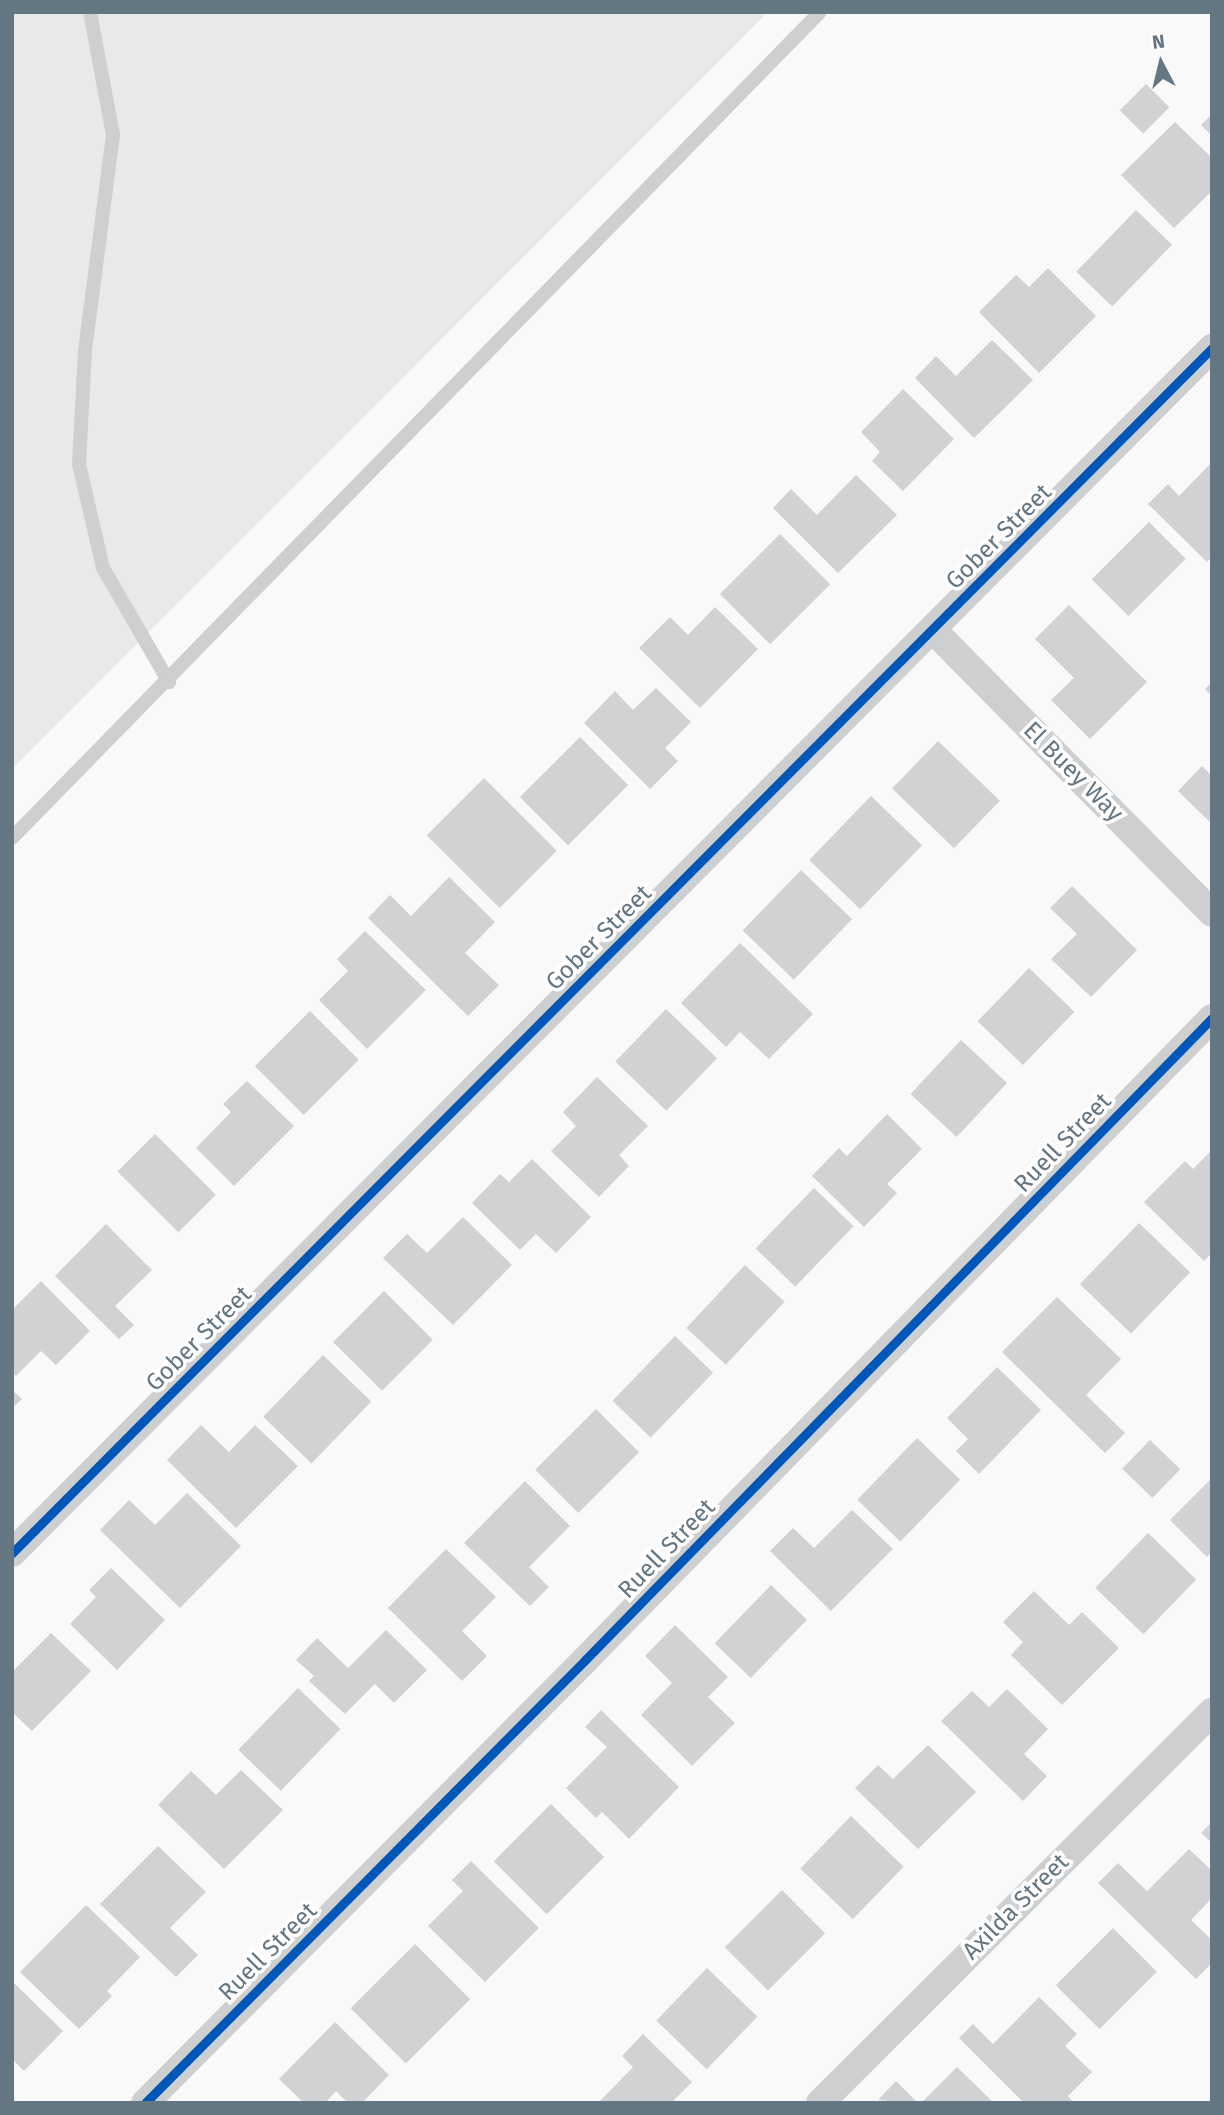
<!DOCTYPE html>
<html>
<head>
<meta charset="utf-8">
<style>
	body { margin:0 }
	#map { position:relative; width:1224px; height:2115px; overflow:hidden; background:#f9f9f9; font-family:"Fira Sans",sans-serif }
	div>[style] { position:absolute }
	.built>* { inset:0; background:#e8e9e9 }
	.building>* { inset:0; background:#d0d2d3; transform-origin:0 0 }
	.service>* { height:14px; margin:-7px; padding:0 7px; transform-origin:7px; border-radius:7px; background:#cecfd0 }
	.minor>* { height:28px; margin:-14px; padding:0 14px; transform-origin:14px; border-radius:14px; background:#cecfd0 }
	.cycleway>* { height:9px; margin:-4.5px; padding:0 4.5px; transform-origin:4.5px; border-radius:4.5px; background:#0057b8 }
	span { translate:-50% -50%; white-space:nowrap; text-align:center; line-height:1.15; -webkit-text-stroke:7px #fff; paint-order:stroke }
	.street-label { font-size:24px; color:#657683 }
	.frame { position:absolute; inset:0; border:14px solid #657683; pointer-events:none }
	.north { position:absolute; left:1126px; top:28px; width:70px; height:70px; -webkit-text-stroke:5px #fff; paint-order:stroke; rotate:353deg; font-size:19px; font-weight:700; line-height:28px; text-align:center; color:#657683 }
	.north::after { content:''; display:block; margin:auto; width:24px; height:32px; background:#657683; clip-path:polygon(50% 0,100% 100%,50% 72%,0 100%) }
</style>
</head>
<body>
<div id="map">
	<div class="built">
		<div style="clip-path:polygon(12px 12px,766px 14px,12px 769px)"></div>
	</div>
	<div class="building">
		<div style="left:1146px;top:84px;width:33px;height:37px;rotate:45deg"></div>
		<div style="clip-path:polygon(1212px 114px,1212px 136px,1201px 125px)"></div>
		<div style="clip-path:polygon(1175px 122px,1212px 158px,1212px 191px,1174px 228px,1121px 175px)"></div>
		<div style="left:1136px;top:210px;width:50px;height:86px;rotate:44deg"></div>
		<div style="clip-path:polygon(1048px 268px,1096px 316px,1039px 373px,979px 312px,1016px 275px,1029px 287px)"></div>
		<div style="clip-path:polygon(992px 340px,1033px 380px,974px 438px,915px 378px,936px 356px,956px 376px)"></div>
		<div style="clip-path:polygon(903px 389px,954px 439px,903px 491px,872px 461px,880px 452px,861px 432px)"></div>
		<div style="clip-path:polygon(1212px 462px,1212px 557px,1207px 562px,1148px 504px,1168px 484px,1179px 496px)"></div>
		<div style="clip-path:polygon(856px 475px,897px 515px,838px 573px,773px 508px,791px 489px,817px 515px)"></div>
		<div style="left:1149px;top:522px;width:52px;height:81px;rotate:45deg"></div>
		<div style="left:780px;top:534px;width:71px;height:85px;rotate:45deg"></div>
		<div style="clip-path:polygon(1069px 605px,1147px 682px,1090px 739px,1051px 700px,1074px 678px,1035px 639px)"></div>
		<div style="clip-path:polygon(715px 607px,758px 649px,700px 708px,639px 648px,670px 617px,688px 635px)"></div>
		<div style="clip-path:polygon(1212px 682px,1212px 696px,1205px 689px)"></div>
		<div style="clip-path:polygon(656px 688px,691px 722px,665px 748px,678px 761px,650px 789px,584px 723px,615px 691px,633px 710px)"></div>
		<div style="left:580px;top:737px;width:68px;height:85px;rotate:45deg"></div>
		<div style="left:938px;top:741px;width:86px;height:66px;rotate:44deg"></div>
		<div style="clip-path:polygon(1202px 766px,1212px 776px,1212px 824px,1178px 791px)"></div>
		<div style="left:484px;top:778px;width:103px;height:81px;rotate:45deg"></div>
		<div style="left:871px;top:796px;width:71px;height:89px;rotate:44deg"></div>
		<div style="left:801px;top:870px;width:71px;height:84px;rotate:44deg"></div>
		<div style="clip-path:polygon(449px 877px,495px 922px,465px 953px,499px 985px,468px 1016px,368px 918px,390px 895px,411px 916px)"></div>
		<div style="clip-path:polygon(1072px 886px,1137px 950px,1091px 997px,1051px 959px,1077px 934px,1050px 908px)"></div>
		<div style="clip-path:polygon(365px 931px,426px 990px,367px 1049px,319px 1000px,348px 971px,337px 959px)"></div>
		<div style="clip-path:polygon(740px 943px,813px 1014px,769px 1059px,740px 1032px,726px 1047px,681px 1003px)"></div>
		<div style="left:1029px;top:968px;width:63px;height:74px;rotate:44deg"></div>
		<div style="left:666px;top:1009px;width:71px;height:73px;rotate:44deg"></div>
		<div style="left:310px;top:1011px;width:69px;height:78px;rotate:45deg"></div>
		<div style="left:961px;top:1040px;width:63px;height:74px;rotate:43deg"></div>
		<div style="clip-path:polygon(597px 1077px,648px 1126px,619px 1155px,629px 1166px,599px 1197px,551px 1151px,576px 1126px,563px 1112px)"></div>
		<div style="clip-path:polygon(247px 1081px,294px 1126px,234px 1186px,196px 1148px,231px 1112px,223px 1104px)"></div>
		<div style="clip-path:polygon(887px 1114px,922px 1149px,887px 1184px,897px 1193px,864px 1227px,812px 1176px,839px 1148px,847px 1156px)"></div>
		<div style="left:155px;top:1134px;width:86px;height:53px;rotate:45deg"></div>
		<div style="clip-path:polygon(1212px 1150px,1212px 1253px,1204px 1261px,1144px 1202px,1185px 1161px,1193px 1169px)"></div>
		<div style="clip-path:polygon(532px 1159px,591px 1217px,556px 1253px,536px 1234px,520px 1250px,472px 1203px,500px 1174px,509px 1182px)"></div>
		<div style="left:814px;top:1188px;width:55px;height:84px;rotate:44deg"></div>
		<div style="clip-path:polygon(463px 1217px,512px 1265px,453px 1325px,383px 1258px,407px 1234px,427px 1253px)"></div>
		<div style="left:1139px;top:1223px;width:71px;height:85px;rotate:44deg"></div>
		<div style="clip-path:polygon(106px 1224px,152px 1270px,115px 1306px,134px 1325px,119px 1339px,55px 1276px)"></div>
		<div style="left:745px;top:1265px;width:54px;height:86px;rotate:43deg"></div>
		<div style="clip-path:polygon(41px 1281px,90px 1331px,56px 1365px,41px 1351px,16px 1376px,12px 1372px,12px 1310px)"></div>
		<div style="left:384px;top:1291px;width:69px;height:72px;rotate:45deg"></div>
		<div style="clip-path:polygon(1057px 1297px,1121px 1359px,1086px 1395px,1125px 1433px,1105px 1453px,1002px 1352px)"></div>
		<div style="left:675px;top:1336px;width:53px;height:90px;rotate:44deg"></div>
		<div style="left:323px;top:1355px;width:67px;height:86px;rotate:44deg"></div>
		<div style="clip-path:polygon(997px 1367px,1041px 1410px,979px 1474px,956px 1451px,968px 1439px,947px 1418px)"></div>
		<div style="clip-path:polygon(12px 1390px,22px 1399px,12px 1408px)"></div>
		<div style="left:596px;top:1409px;width:61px;height:86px;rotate:45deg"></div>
		<div style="clip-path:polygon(201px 1425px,229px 1452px,255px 1425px,298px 1466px,236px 1528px,167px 1460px)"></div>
		<div style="left:917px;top:1438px;width:60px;height:86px;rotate:44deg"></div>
		<div style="left:1150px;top:1440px;width:42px;height:40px;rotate:44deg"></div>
		<div style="clip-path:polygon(1212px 1478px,1212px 1552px,1207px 1557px,1170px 1520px)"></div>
		<div style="clip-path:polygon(525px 1481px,570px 1526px,529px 1567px,549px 1587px,530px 1606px,464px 1543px)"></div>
		<div style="clip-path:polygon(187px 1493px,241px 1546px,180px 1608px,100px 1530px,129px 1500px,155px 1525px)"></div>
		<div style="clip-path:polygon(852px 1510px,893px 1549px,831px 1611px,770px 1551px,793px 1528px,814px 1548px)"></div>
		<div style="left:1148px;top:1533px;width:67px;height:76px;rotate:44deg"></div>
		<div style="clip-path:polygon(446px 1549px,496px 1597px,462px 1631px,487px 1656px,462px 1681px,388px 1608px)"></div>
		<div style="clip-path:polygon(111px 1568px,165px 1620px,117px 1670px,70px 1624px,96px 1597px,89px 1590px)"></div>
		<div style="left:771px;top:1585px;width:50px;height:81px;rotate:44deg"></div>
		<div style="clip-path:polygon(1034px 1591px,1069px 1625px,1082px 1612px,1119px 1648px,1062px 1705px,1011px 1655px,1023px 1642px,1003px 1622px)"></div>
		<div style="clip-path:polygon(675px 1625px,728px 1677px,708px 1697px,735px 1723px,692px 1766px,641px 1715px,672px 1683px,645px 1656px)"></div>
		<div style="clip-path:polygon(386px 1630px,427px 1670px,394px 1703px,375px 1684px,345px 1714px,309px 1681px,314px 1676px,296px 1660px,317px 1638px,348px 1668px)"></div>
		<div style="clip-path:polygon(51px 1633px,91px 1671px,32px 1731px,12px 1712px,12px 1672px)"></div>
		<div style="left:298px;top:1688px;width:59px;height:86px;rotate:44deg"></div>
		<div style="clip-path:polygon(1007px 1689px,1048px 1729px,1024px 1754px,1047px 1776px,1023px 1801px,941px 1721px,972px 1691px,989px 1707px)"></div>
		<div style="clip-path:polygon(601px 1710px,679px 1787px,629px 1839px,602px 1812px,596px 1818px,566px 1788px,607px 1747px,585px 1727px)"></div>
		<div style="clip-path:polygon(928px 1745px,976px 1792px,918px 1849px,855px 1788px,878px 1765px,893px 1779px)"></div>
		<div style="clip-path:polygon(241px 1770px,283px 1810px,224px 1869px,158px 1805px,191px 1771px,216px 1795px)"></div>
		<div style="left:551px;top:1804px;width:75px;height:81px;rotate:45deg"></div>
		<div style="left:851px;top:1816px;width:73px;height:73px;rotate:44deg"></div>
		<div style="clip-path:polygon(1212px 1822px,1212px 1843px,1201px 1833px)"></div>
		<div style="clip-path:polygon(158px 1846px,206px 1892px,170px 1928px,198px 1955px,176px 1977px,100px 1904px)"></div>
		<div style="clip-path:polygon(1189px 1849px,1212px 1871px,1212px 1898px,1191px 1920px,1212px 1940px,1212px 1963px,1196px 1979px,1098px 1883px,1118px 1863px,1147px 1891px)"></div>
		<div style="clip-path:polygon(471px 1861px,539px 1928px,485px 1982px,428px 1926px,463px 1891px,452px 1880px)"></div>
		<div style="left:782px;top:1890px;width:61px;height:81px;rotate:45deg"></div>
		<div style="clip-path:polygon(86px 1905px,140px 1957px,107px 1991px,112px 1996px,79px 2029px,20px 1972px)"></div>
		<div style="left:1113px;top:1928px;width:62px;height:81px;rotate:45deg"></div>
		<div style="left:415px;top:1944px;width:78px;height:91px;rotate:45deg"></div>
		<div style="left:707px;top:1968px;width:70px;height:73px;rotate:44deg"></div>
		<div style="clip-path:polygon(12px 1981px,63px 2031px,24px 2071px,12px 2059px)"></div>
		<div style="clip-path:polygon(1039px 1997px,1077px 2034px,1065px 2046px,1092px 2072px,1068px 2096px,1074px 2103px,1024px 2103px,959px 2038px,973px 2024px,993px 2044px)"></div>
		<div style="clip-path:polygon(335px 2022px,389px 2075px,362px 2103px,348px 2103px,336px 2091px,325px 2103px,304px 2103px,279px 2079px)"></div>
		<div style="clip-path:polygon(643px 2034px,692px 2082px,671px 2103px,598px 2103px,633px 2067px,622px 2056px)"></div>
		<div style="clip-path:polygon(957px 2067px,994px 2103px,921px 2103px)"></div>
		<div style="clip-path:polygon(896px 2081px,918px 2103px,878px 2100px)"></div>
	</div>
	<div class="service">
		<div style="left:90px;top:12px;width:125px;rotate:79.4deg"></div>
		<div style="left:113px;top:135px;width:217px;rotate:97.4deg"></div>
		<div style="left:85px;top:350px;width:114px;rotate:93deg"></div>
		<div style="left:79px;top:464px;width:107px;rotate:77deg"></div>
		<div style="left:103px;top:568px;width:132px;rotate:59.9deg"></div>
		<div style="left:12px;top:838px;width:1155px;rotate:-45.63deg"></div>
	</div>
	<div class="minor">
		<div style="left:934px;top:631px;width:396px;rotate:45.4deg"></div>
		<div style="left:12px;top:1553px;width:1701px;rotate:-45.12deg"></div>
		<div style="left:145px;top:2103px;width:624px;rotate:-45.19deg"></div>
		<div style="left:585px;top:1660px;width:897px;rotate:-45.68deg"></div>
		<div style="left:820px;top:2103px;width:554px;rotate:-44.93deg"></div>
	</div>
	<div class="cycleway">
		<div style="left:12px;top:1553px;width:1701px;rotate:-45.12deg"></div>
		<div style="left:145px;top:2103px;width:624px;rotate:-45.19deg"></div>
		<div style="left:585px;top:1660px;width:897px;rotate:-45.68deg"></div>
	</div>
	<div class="street-label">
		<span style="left:999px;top:537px;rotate:-45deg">Gober Street</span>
		<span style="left:1073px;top:772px;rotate:45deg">El Buey Way</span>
		<span style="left:599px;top:938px;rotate:-45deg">Gober Street</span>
		<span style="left:1063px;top:1143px;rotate:-46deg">Ruell Street</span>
		<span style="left:199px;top:1339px;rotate:-45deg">Gober Street</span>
		<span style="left:667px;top:1549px;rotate:-46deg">Ruell Street</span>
		<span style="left:1016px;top:1907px;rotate:-45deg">Axilda Street</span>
		<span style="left:268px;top:1952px;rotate:-45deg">Ruell Street</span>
	</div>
	<div class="frame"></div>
	<div class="north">N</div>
</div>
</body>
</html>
